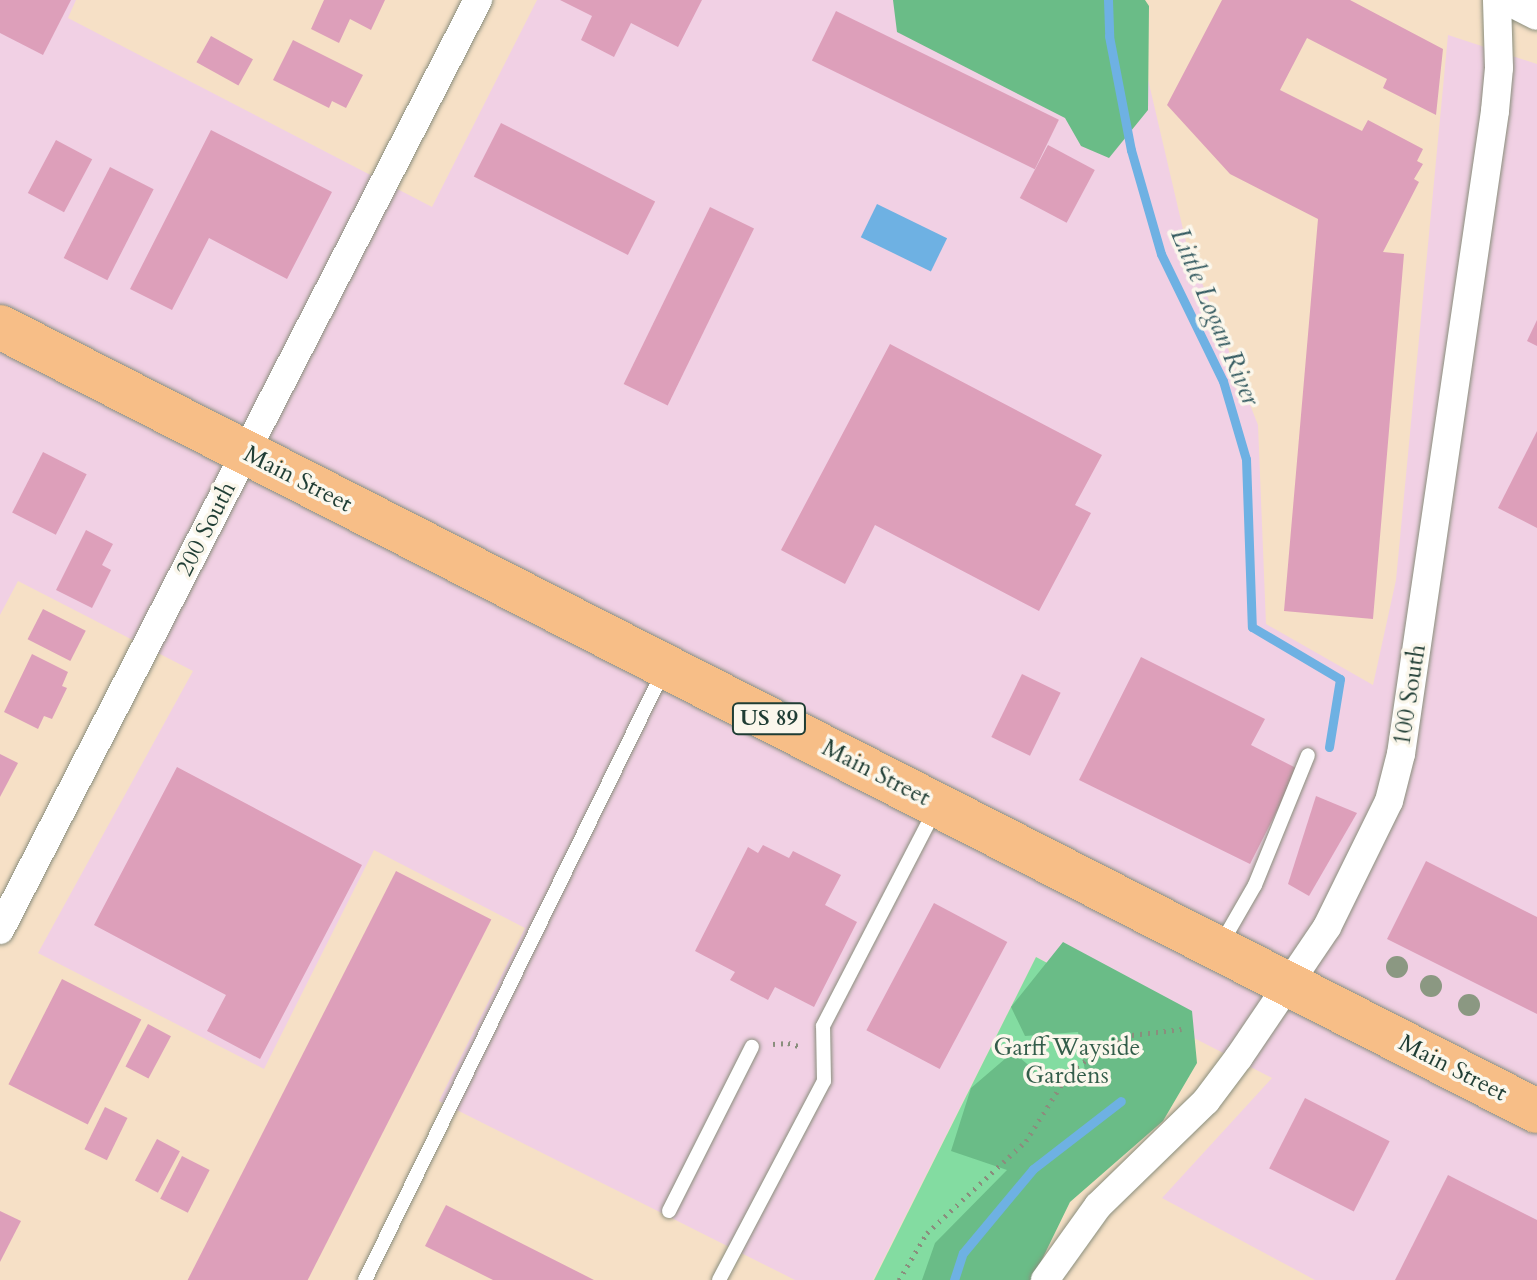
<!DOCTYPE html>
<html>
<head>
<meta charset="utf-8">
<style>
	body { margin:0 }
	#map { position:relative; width:1537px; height:1280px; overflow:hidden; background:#f6e0c6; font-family:Cardo,serif }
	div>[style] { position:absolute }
	.built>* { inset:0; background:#f1d0e4 }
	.green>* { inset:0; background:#83dca1 }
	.forest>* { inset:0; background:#6abc87 }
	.water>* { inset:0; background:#6eb1e3; transform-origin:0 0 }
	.stream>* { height:9px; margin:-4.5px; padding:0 4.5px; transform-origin:4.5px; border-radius:4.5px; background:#6eb1e3 }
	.building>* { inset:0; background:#dd9fba; transform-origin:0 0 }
	.path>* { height:5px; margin-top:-2.5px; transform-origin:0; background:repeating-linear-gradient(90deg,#8a8e7d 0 2px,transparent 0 8px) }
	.roads { filter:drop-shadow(0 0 2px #8a8e7d) drop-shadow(0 0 2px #8a8e7d) }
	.service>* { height:14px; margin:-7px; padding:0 7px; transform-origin:7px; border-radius:7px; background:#fff }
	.minor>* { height:28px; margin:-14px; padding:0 14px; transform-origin:14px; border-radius:14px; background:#fff }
	.tertiary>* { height:34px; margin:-17px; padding:0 17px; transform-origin:17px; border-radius:17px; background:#fff }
	.trunk>* { height:44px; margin:-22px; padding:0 22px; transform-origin:22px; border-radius:22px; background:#f7be87 }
	.trees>* { width:22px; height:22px; margin:-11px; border-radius:50%; background:#8b9882 }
	span { translate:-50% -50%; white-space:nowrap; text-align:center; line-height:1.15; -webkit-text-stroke:7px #fbf7ec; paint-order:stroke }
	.shield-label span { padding:2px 6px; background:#fbf7ec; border:2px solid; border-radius:6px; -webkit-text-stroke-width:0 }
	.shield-label { font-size:22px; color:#1f3d34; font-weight:700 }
	.street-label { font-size:24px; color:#1f3d34 }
	.park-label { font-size:24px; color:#335d4a }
	.water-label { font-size:26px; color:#335a60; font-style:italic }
</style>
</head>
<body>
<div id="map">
	<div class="built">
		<div style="clip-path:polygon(0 0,76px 0,68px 18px,432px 207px,537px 0,1133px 0,1133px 15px,1186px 242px,1258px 425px,1266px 624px,1373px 685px,1396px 580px,1448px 35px,1537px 64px,1537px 1280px,1315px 1280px,1162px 1198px,1272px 1078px,1036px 957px,873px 1280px,795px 1280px,439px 1101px,525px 928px,374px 850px,264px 1069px,38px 953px,193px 671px,18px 581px,0 615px)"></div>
	</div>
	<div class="green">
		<div style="clip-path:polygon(1036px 957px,1182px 1035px,1013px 1280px,874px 1280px)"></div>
	</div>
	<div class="forest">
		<div style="clip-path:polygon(893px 0,1145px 0,1149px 6px,1148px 110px,1109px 158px,1081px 146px,1065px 118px,897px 32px)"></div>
		<div style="clip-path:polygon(1063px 942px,1192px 1011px,1197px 1063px,1163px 1121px,1070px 1202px,1032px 1280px,922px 1280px,935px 1243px,1007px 1170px,951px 1151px,971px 1088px,1013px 1052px,1053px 1086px,1087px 1082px,1078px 1032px,1025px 1036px,1011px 1007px)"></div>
	</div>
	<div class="water">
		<div style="left:877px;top:204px;width:78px;height:37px;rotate:26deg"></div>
	</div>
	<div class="stream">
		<div style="left:1108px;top:0;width:36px;rotate:88deg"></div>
		<div style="left:1109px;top:36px;width:116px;rotate:79.1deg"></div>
		<div style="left:1131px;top:150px;width:108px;rotate:73.9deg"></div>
		<div style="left:1161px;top:254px;width:141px;rotate:64deg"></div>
		<div style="left:1223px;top:381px;width:81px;rotate:73.6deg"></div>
		<div style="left:1246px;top:459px;width:168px;rotate:88deg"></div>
		<div style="left:1252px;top:627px;width:102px;rotate:30.6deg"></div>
		<div style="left:1340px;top:679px;width:69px;rotate:99.2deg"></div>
		<div style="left:954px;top:1280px;width:28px;rotate:-72deg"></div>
		<div style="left:963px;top:1253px;width:109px;rotate:-50.2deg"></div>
		<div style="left:1033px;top:1169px;width:111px;rotate:-37.7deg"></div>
	</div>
	<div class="building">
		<div style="clip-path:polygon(0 0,71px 0,43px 55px,0 33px)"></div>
		<div style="clip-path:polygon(324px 0,385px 0,371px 30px,350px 19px,339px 43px,311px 29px)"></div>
		<div style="clip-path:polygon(560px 0,702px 0,678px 47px,631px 23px,614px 57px,581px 40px,592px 16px)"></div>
		<div style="clip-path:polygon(1222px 0,1350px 0,1443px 49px,1436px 115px,1383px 88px,1387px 79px,1307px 38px,1280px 90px,1362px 131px,1368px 120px,1423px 149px,1417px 161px,1423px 164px,1414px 179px,1419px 182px,1383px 252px,1404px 254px,1373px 619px,1284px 611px,1318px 219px,1230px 174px,1167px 105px)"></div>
		<div style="left:836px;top:11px;width:248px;height:55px;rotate:26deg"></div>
		<div style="left:211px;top:36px;width:48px;height:30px;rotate:29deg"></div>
		<div style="clip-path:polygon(293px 40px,363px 75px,346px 108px,332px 101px,329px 108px,273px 80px)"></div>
		<div style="left:501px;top:123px;width:173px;height:60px;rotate:27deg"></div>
		<div style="clip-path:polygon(211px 130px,332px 192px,287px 279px,209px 238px,172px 310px,130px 289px)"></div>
		<div style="left:56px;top:140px;width:41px;height:60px;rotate:28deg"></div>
		<div style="left:1048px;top:145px;width:53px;height:60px;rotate:28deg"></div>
		<div style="left:110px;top:167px;width:49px;height:102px;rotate:27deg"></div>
		<div style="left:710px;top:207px;width:49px;height:197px;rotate:26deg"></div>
		<div style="clip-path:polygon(1537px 320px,1537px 346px,1527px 341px)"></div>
		<div style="clip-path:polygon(890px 344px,1102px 455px,1075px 505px,1091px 513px,1039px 611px,875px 525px,845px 584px,781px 550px)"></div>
		<div style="clip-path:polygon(1537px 431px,1537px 528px,1498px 508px)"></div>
		<div style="left:43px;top:452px;width:49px;height:68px;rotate:27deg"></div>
		<div style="clip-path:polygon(86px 530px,113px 544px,102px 565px,111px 570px,92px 608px,56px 590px)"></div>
		<div style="left:43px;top:609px;width:48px;height:34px;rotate:27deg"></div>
		<div style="clip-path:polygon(32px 654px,68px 672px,62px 686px,67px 688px,52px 719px,44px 716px,38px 729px,4px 712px)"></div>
		<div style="clip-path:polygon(1141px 657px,1265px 719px,1251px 745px,1298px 769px,1250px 864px,1079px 780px)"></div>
		<div style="left:1022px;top:674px;width:43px;height:70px;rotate:26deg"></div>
		<div style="clip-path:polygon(0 754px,18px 763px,0 797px)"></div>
		<div style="clip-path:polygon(177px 767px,362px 865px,260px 1059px,207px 1031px,226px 995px,94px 925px)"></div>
		<div style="clip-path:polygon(1316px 796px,1357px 813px,1309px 896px,1288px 884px)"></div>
		<div style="clip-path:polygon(763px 845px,789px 858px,793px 851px,841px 875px,825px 905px,857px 922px,814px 1007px,775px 987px,768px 1000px,730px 980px,735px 972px,695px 951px,748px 847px,758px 853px)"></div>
		<div style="clip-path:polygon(1426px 861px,1537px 917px,1537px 1014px,1387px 939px)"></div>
		<div style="left:396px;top:871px;width:107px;height:459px;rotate:27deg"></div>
		<div style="left:934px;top:903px;width:83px;height:144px;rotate:28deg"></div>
		<div style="left:62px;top:979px;width:89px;height:118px;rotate:27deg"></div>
		<div style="left:148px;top:1024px;width:26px;height:48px;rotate:28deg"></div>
		<div style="left:1305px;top:1098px;width:95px;height:79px;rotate:27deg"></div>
		<div style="left:105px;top:1107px;width:25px;height:47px;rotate:26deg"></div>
		<div style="left:157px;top:1139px;width:26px;height:47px;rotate:28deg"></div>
		<div style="left:182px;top:1156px;width:31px;height:48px;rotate:27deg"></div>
		<div style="clip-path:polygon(1448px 1175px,1537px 1220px,1537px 1280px,1395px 1280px)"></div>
		<div style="clip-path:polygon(446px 1205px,594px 1280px,493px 1280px,425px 1246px)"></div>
		<div style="clip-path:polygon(0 1211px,21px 1221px,0 1262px)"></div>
	</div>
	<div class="path">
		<div style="left:773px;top:1044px;width:15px;rotate:-4deg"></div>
		<div style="left:788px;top:1043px;width:15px;rotate:16deg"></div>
		<div style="left:899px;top:1280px;width:55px;rotate:-59.2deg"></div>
		<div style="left:927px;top:1233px;width:135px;rotate:-42.9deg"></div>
		<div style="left:1026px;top:1141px;width:83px;rotate:-57.8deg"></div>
		<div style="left:1070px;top:1071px;width:64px;rotate:-32.9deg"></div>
		<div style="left:1124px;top:1036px;width:58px;rotate:-6.9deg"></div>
	</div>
	<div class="roads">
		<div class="service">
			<div style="left:1221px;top:944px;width:68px;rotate:-60deg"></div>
			<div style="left:1255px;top:885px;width:140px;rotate:-67.8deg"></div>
			<div style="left:669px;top:1211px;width:184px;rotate:-63.2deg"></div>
			<div style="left:365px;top:1280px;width:679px;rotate:-63.89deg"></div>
			<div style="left:719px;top:1280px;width:225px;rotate:-62.2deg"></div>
			<div style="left:824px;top:1081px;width:55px;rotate:-91deg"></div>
			<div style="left:823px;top:1026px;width:243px;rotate:-62.6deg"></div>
		</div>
		<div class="minor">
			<div style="left:0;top:930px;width:1046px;rotate:-62.8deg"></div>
			<div style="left:1045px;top:1280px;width:91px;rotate:-54.4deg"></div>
			<div style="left:1098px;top:1206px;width:151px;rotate:-44.2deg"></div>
			<div style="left:1206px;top:1101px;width:55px;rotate:-53.1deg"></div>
			<div style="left:1239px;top:1057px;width:157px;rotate:-55.9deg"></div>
			<div style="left:1327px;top:927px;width:140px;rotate:-63.8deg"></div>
			<div style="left:1389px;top:801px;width:49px;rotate:-75.7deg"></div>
			<div style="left:1401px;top:754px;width:650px;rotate:-81.68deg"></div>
			<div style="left:1495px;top:111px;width:43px;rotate:-84.7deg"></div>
			<div style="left:1499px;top:68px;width:68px;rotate:-91.7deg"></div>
		</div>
		<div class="tertiary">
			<div style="left:1512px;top:0;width:28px;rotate:27deg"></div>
		</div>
		<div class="trunk">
			<div style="left:0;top:327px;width:1725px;rotate:27.03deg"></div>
		</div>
	</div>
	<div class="trees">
		<div style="left:1397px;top:967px"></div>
		<div style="left:1431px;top:986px"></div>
		<div style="left:1469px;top:1005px"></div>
	</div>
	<div class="shield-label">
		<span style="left:769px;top:719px">US 89</span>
	</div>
	<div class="street-label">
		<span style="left:298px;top:479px;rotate:27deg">Main Street</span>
		<span style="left:206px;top:529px;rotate:-63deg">200 South</span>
		<span style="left:1410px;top:695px;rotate:-81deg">100 South</span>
		<span style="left:876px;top:773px;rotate:27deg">Main Street</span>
		<span style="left:1453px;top:1068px;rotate:27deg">Main Street</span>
	</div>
	<div class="park-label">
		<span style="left:1067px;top:1062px">Garff Wayside<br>Gardens</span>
	</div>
	<div class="water-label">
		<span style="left:1215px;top:317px;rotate:67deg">Little Logan River</span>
	</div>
</div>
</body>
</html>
